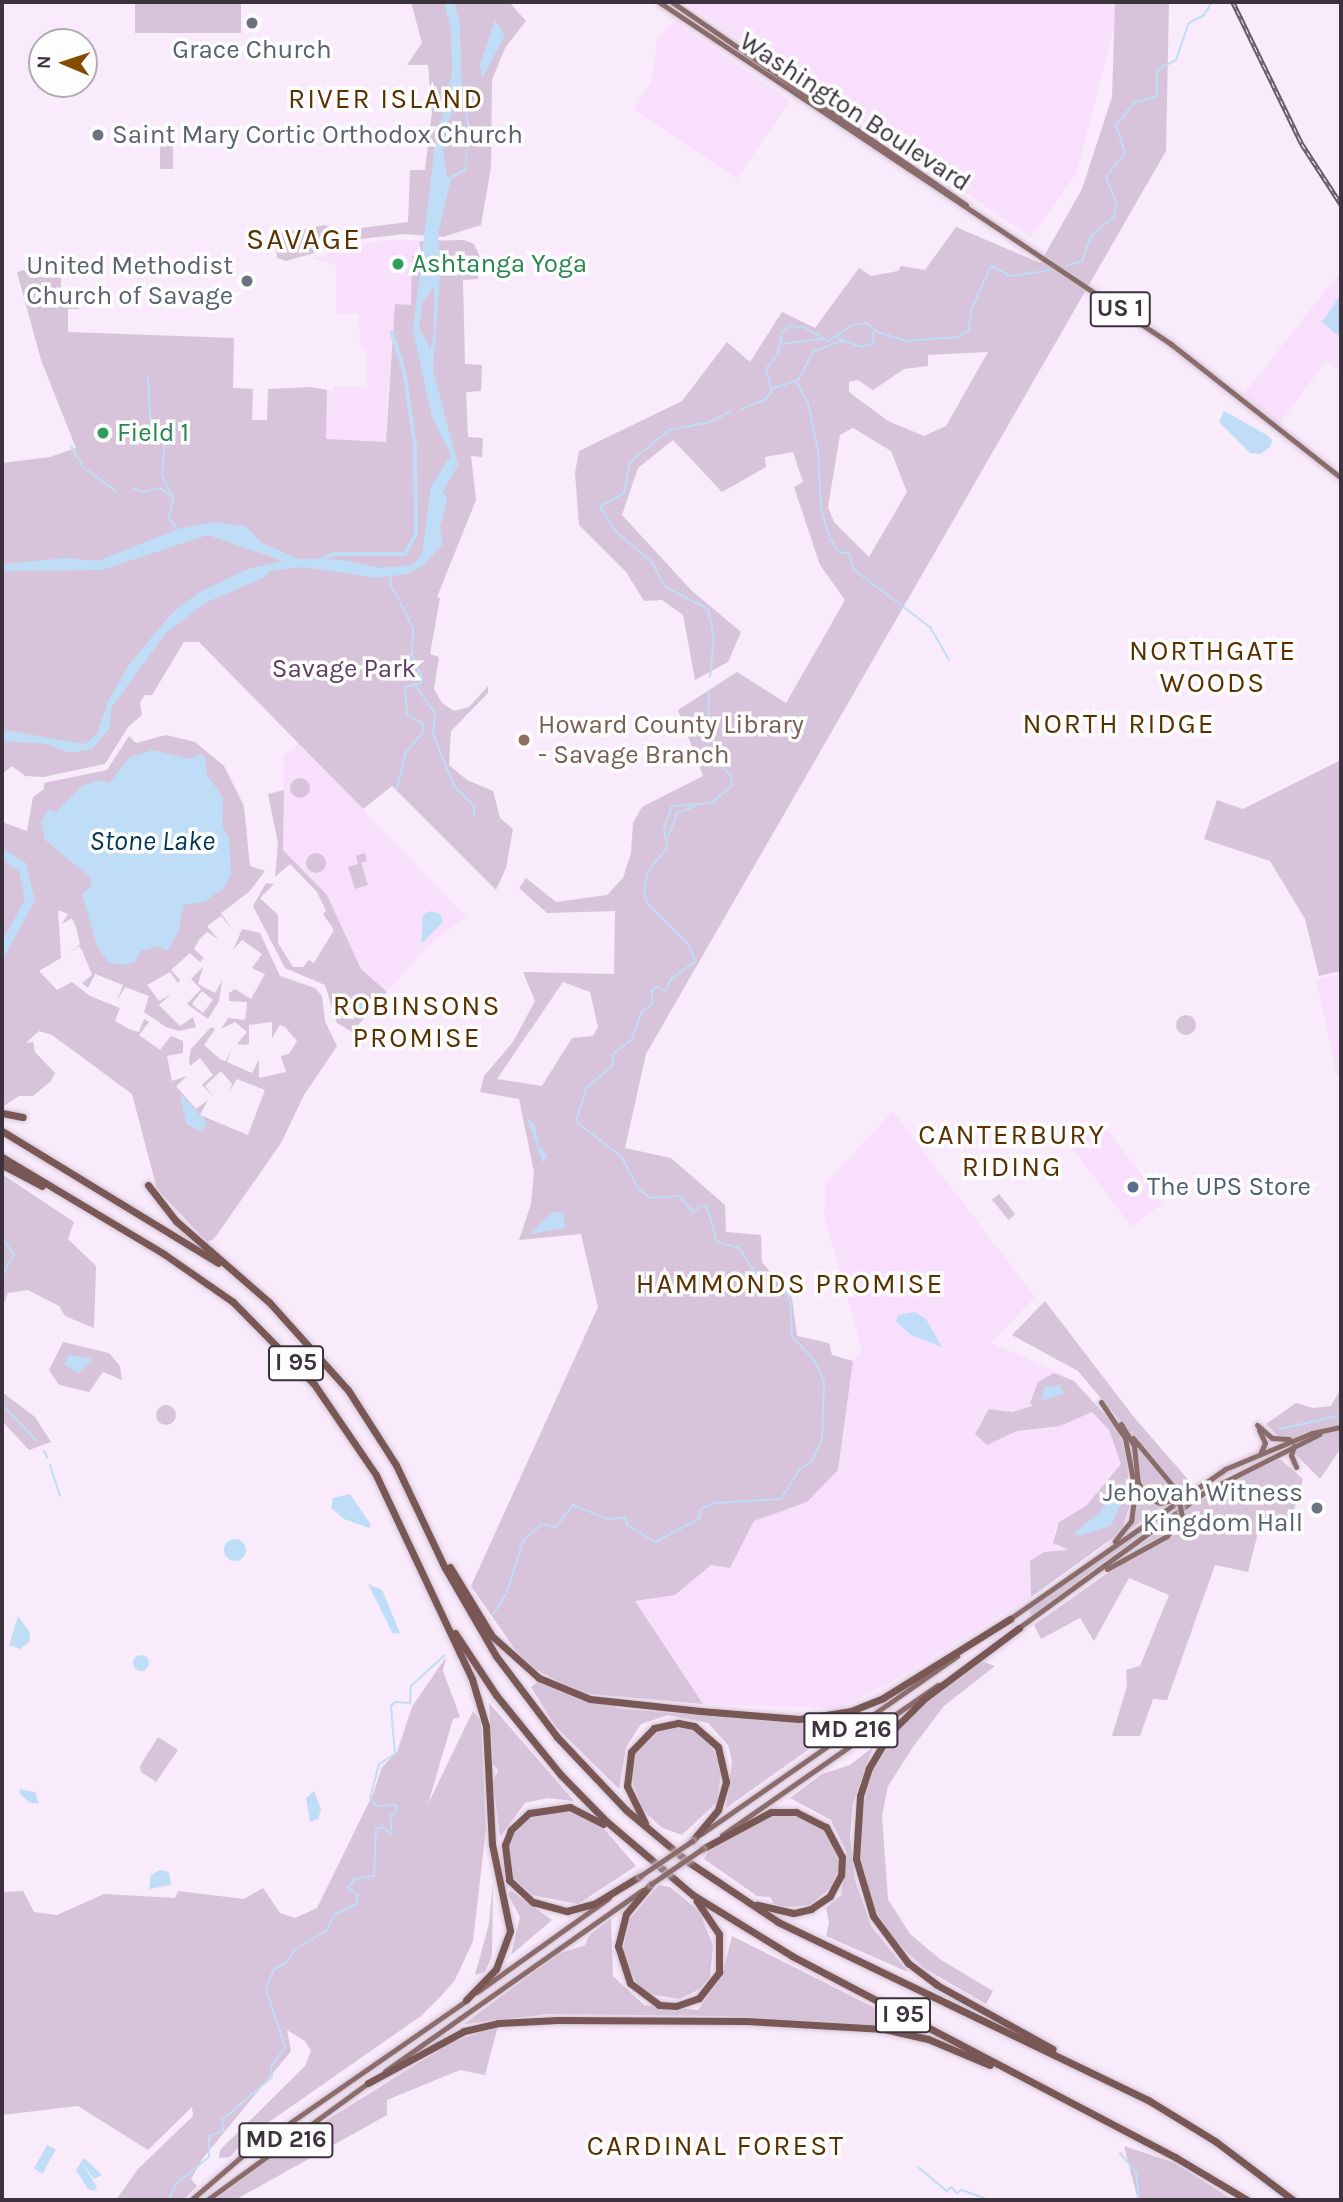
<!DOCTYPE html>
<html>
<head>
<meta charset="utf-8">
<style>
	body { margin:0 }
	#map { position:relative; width:1343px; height:2202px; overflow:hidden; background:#f9eafc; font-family:Karla,sans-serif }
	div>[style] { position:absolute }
	.built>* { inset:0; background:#f8e0fc; transform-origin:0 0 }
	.green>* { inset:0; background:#d7c3da; transform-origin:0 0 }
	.round { border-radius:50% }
	.water>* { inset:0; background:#bfddf7; transform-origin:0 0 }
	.stream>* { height:2px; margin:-1px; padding:0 1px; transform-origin:1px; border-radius:1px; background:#bfddf7 }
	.canal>* { height:3.5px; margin:-1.75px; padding:0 1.75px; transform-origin:1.75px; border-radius:1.75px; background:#bfddf7 }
	.roads { filter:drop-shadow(0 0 2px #d3c5d6) drop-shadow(0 0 2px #d3c5d6) }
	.primary>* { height:5px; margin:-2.5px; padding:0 2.5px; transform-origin:2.5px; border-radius:2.5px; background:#8a6c6a }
	.highway>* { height:7px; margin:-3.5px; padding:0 3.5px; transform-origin:3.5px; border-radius:3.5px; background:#795754 }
	.rail>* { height:4.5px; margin-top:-2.25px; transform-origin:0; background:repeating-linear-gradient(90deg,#fdfdfd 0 5px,#665c68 0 10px); box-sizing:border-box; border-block:2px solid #665c68 }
	.bridges { filter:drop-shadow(0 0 2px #d3c5d6) drop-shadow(0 0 2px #d3c5d6) }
	.primary-bridge>* { height:5px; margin:-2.5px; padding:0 2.5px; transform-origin:2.5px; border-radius:2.5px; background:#8a6c6a }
	.dots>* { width:19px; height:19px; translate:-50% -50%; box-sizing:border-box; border:4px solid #fdfdfd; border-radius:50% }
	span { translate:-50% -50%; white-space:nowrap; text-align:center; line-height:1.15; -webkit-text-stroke:7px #fdfdfd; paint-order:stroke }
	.shield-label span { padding:2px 5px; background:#fdfdfd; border:2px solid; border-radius:5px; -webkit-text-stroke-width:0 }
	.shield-label { font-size:24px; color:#3b323d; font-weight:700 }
	.worship-label { font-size:26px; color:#5b616d }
	.left { translate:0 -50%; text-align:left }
	.right { translate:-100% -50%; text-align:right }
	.street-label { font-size:26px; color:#3b323d }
	.leisure-label { font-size:26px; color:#27864d }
	.park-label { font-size:26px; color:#5f3d65 }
	.education-label { font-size:26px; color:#785e54 }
	.service-label { font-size:26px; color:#4e5e75 }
	.neighbourhood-label { font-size:28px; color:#593101; letter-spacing:2px }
	.water-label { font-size:28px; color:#033557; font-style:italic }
	.quarter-label { font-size:30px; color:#593101; letter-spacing:2px }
	.frame { position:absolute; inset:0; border:4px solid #3b323d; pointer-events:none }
	.north { position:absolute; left:28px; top:28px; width:70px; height:70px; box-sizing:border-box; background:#fdfdfd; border:2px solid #afacb0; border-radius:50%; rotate:272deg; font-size:19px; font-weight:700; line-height:28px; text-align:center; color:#3b323d }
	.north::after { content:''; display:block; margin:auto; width:24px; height:32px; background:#854c01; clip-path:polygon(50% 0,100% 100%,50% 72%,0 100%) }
</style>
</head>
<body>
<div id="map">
	<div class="built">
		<div style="clip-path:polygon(684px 2px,1115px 2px,1114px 29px,1076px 174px,1031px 237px)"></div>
		<div style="clip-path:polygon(674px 21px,790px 101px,737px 179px,634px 109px,652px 81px,657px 38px)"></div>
		<div style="clip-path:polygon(389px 240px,420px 241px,424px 386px,388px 386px,384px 526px,324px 525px,327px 390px,334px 390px,334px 386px,367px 387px,367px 348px,360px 347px,359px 314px,336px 313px,336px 265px,313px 259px,355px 244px)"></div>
		<div style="clip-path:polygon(1341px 271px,1341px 372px,1326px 361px,1279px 424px,1244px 394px)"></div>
		<div style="clip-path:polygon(298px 743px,467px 917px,434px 940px,387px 992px,361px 969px,327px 895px,283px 850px,284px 756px)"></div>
		<div style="clip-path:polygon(1341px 974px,1341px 1073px,1337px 1076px,1316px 979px)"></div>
		<div style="clip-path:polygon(893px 1111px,1035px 1297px,991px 1343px,1065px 1375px,1038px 1382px,1030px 1402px,1034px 1406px,987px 1444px,1017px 1431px,1060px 1426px,1092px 1412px,1109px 1430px,1121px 1464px,1086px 1506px,1056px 1527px,1053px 1538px,1057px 1547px,1070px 1550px,1030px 1561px,1031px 1597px,889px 1683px,839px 1708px,703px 1704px,635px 1601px,675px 1595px,711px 1565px,730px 1568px,754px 1521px,807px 1502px,838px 1470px,853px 1361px,862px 1350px,824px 1215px,826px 1183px)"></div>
		<div style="left:1100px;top:1120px;width:104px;height:39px;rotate:53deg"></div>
	</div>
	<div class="green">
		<div style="left:135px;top:2px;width:106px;height:31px"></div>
		<div style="clip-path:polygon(411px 2px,509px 2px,526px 21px,505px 48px,492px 80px,491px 167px,481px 225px,443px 237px,404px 234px,352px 240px,353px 229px,408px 222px,410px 170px,425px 170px,432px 112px,428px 65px,407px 65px,422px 43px)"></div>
		<div style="clip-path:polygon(evenodd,1115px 2px,1169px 2px,1166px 151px,646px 1054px,625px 1148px,671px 1158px,725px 1205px,726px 1232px,761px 1235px,762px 1262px,792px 1298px,797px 1336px,829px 1343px,832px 1355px,853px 1361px,838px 1470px,807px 1502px,754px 1521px,730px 1568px,711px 1565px,675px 1595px,635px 1601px,703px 1704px,581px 1693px,525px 1664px,471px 1586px,598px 1307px,581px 1234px,519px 1240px,531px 1204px,534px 1172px,519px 1099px,480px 1092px,484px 1076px,513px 1042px,535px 1001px,523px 972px,614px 974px,615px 911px,547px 913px,519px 888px,526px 878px,556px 902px,607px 895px,623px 878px,631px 853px,633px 823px,642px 807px,703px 776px,678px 710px,737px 672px,786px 703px,845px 600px,820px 565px,794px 487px,803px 482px,793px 452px,765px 457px,766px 467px,722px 492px,673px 440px,638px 468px,622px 515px,692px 591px,741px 632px,728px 662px,695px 680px,683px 615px,662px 600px,644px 601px,626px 572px,579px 525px,575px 473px,579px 451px,682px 401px,727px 342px,750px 362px,782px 312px,815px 328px,859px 268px,871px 276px,898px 271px,901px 266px,925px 270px,956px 227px,1040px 263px,1082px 189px,1112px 97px,1115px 2px,988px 352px,946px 426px,924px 436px,888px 421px,849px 392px,849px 382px,858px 380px,873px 390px,904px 369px,928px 366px,928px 355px,988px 352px,1115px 2px,853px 428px,891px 451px,907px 492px,869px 557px,834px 522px,828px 507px,840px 435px,853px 428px,1115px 2px,563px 982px,590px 992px,598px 1027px,593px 1036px,572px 1038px,542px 1086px,497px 1079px,563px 982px)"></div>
		<div style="left:160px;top:140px;width:13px;height:29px"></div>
		<div style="clip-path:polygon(326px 225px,332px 230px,328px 249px,286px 261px,277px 258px,276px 236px,281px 233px)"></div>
		<div style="clip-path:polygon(464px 240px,474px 244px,480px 257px,478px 279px,463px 280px,465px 364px,482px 365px,481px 391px,466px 392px,468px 437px,483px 438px,482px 457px,471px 456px,476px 500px,437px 597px,440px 598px,430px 654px,439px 657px,434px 689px,442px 703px,454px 711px,469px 707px,488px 686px,488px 693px,451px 731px,449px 765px,467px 780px,493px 791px,500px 818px,513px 829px,506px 868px,496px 890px,392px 786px,363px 809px,199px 642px,184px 642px,152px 695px,145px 695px,140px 702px,142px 715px,128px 727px,105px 764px,43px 777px,25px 776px,12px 766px,2px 774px,2px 463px,50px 457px,76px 448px,41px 360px,17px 272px,24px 270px,31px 278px,61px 275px,61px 292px,80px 291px,79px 309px,68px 309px,68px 332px,234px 338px,233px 388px,253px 389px,252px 420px,267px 420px,268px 389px,311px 387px,327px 390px,326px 439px,386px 442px,395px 304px,411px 305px,412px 256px,419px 256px,420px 241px)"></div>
		<div style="clip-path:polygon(166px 735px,195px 742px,224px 766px,244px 806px,250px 866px,265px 871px,249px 892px,221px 913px,233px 930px,221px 916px,207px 926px,218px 939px,207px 932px,199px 940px,194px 949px,204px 958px,200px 962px,190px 953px,171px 970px,180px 980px,178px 983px,170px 972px,147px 985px,159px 1001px,171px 994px,159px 1005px,180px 1026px,193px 1017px,196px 1027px,179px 1031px,166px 1027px,144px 1012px,149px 996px,125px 987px,117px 1001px,123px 985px,95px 974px,88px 988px,82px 983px,92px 975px,82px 950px,79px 946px,66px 956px,80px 944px,76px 927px,72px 918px,62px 924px,68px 914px,58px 910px,61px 958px,39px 971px,57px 990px,72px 982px,90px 996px,120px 1008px,115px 1021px,129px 1029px,139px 1032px,144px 1019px,149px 1022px,139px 1035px,160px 1050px,171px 1036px,183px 1041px,183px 1053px,167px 1056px,172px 1081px,187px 1076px,176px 1086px,196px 1109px,208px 1100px,200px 1115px,248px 1135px,265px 1090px,237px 1079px,229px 1092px,232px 1084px,221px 1071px,205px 1086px,214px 1097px,202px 1085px,213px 1075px,200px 1058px,190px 1066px,189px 1060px,191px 1049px,211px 1027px,215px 1029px,204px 1045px,221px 1060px,226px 1061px,232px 1048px,227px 1062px,252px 1073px,259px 1060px,259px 1078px,286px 1072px,281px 1056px,289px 1054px,297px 1041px,285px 1027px,280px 1025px,272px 1038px,272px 1022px,249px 1025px,249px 1044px,243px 1045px,237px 1044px,247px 1032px,235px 1022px,221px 1029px,228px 1018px,245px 1020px,247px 1002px,229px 1001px,229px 993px,235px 989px,251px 999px,265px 974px,252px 968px,262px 954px,242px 940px,233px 950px,242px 929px,260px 933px,280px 976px,315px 988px,322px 996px,325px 1021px,337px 1046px,304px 1095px,281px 1143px,214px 1239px,207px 1242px,157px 1189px,132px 1094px,52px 1035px,39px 1031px,26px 1043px,33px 1042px,35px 1052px,55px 1073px,51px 1081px,33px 1096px,19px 1096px,2px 1107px,2px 822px,27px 831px,33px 797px,44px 789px,44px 783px,107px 770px,129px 736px,136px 743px)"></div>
		<div style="clip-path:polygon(1341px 760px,1341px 971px,1319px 976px,1305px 919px,1270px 861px,1204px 839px,1217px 800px,1243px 809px)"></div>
		<div class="round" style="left:290px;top:778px;width:20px;height:20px"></div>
		<div style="clip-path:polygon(284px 790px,283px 850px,327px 895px,361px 969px,387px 992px,352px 1032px,337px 1023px,325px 985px,285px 968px,253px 906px,266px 883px,274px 884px,260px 898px,278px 915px,278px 943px,293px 967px,303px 967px,309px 960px,314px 963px,334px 930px,323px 914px,326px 911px,317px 892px,290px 864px,275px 877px,278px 843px,268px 794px)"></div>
		<div style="clip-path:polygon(365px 853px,367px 861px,361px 863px,368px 885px,355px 889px,348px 867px,358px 864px,356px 856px)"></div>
		<div class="round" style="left:306px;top:853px;width:20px;height:20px"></div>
		<div style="clip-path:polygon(evenodd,203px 967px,198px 984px,215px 993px,222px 981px,219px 1001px,208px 1019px,187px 1004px,201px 989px,191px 979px,203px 967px,202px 991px,213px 1000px,203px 1013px,192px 1004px,202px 991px)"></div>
		<div class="round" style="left:1176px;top:1015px;width:20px;height:20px"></div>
		<div style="clip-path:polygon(2px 1174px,74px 1222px,68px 1239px,96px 1266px,94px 1328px,65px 1316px,59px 1306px,28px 1290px,8px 1293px,2px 1308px)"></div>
		<div style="left:999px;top:1194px;width:26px;height:9px;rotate:51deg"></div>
		<div style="clip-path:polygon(1045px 1301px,1133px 1416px,1191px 1483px,1179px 1491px,1078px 1371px,1012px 1335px)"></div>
		<div style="clip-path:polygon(63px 1342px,109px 1353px,120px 1366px,122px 1380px,103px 1372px,89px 1392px,59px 1385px,49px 1370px)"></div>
		<div style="clip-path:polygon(1054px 1373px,1074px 1381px,1116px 1427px,1126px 1451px,1130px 1504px,1121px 1532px,1031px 1597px,1030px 1561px,1044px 1552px,1068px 1550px,1053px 1543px,1059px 1522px,1086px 1506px,1121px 1464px,1109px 1430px,1092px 1412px,1060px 1426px,1017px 1431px,987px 1445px,975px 1434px,989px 1409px,1012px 1412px,1033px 1406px,1030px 1403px,1038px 1382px)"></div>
		<div style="clip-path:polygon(1341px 1388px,1341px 1448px,1320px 1479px,1266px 1424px,1296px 1403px,1313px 1408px,1331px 1406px)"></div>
		<div style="clip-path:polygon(2px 1392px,35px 1417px,51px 1442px,29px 1450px,2px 1421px)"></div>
		<div class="round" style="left:156px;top:1405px;width:20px;height:20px"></div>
		<div style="clip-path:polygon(1125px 1435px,1131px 1442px,1141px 1495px,1164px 1504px,1128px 1531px,1137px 1502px)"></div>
		<div style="clip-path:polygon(1137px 1447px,1169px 1486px,1173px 1495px,1156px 1499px,1142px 1489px)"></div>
		<div style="clip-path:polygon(1266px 1453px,1204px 1487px,1031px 1616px,1029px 1608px,1196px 1489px)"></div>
		<div style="clip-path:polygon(1280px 1459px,1303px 1479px,1289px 1528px,1260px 1525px,1248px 1572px,1215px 1565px,1167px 1700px,1153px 1699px,1140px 1736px,1112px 1736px,1127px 1686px,1126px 1670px,1140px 1666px,1169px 1595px,1129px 1578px,1094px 1641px,1080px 1618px,1041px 1639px,1034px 1625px,1126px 1560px,1174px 1535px,1185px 1511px,1250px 1470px)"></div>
		<div style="clip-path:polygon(1179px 1514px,1165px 1534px,1137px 1548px,1171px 1522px)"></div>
		<div style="clip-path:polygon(446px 1657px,443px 1671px,460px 1717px,453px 1719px,428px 1804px,473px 1711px,481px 1721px,486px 1829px,473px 1941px,455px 1980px,442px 1995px,421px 2016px,249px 2136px,230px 2157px,219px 2158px,220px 2150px,305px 2066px,311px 2051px,305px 2041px,287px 2030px,291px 2051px,203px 2158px,191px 2179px,197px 2186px,183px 2200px,116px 2200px,138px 2169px,193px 2116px,192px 2107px,148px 2150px,78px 2106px,2px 2115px,2px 1892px,23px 1891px,34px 1912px,57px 1915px,104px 1894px,175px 1898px,178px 1891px,244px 1899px,263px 1888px,280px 1913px,295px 1918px,317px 1908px,373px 1794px,382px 1767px,397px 1752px,412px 1707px)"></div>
		<div style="clip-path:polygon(981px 1661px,995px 1666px,944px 1706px,913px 1747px,888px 1786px,882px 1816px,888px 1899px,910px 1934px,941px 1960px,993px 1991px,986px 2004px,924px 1968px,896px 1942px,874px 1908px,859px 1856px,859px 1818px,875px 1763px,895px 1731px,922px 1705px)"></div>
		<div style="clip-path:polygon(539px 1681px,621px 1709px,810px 1723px,850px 1720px,726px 1808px,732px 1761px,728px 1745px,708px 1723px,668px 1715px,641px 1724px,626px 1747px,619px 1789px,556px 1727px,531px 1687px)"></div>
		<div style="clip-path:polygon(489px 1703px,574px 1801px,548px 1798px,525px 1803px,500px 1837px,493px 1782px,498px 1770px,493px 1764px)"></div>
		<div style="clip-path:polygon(670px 1726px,699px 1731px,716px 1754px,721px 1772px,717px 1802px,682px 1835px,662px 1828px,643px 1810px,631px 1778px,636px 1749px,655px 1731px)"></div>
		<div style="clip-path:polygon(158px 1737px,178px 1750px,156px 1782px,141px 1772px,140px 1766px)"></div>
		<div style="clip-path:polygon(873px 1747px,853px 1803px,850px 1837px,855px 1880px,871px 1926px,908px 1972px,826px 1936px,829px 1923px,826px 1908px,841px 1895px,847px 1853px,831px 1820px,790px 1798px,822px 1774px,850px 1765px)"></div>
		<div style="clip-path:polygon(561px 1809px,587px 1817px,606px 1831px,636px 1866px,578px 1904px,532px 1895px,512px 1877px,505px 1848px,516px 1828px,533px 1816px)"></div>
		<div style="clip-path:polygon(767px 1814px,805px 1818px,822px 1826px,835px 1843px,839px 1867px,832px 1886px,810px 1905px,785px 1907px,774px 1904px,770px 1897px,757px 1896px,704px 1859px,709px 1851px)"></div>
		<div style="clip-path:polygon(493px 1882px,492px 1956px,485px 1972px,475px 1975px,489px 1924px)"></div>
		<div style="clip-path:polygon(659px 1885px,670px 1887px,699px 1911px,713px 1945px,710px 1977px,700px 1989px,679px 1999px,649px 1994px,637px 1984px,623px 1953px,629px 1920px)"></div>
		<div style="clip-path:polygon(510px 1890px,552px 1920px,511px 1955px,520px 1917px,508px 1894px)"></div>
		<div style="clip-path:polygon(611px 1918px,613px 1976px,644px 2005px,698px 2010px,722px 1976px,732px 1936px,899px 2020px,902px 2027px,724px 2016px,548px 2014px,464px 2024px,558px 1954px,585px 1945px,589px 1936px)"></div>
		<div style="clip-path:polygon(498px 2026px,485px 2075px,460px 2070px,387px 2100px,387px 2115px,235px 2200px,215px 2200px,290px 2143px,452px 2042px)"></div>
		<div style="clip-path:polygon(1124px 2146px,1175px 2163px,1233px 2200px,1138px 2200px)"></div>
	</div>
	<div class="water">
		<div style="clip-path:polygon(evenodd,444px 2px,454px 2px,460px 23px,462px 93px,469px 121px,466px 171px,451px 179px,438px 233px,440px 277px,433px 370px,458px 465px,443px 492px,447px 498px,440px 528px,443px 544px,422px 566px,407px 574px,376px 578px,304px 567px,269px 571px,265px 577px,205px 603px,166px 633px,112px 707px,109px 729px,92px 749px,70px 753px,46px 744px,2px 741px,2px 731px,11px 731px,85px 744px,97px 734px,108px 701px,129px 665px,171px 614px,198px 593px,248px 569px,283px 561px,208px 535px,102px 570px,2px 571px,2px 564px,66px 558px,98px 561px,175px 530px,212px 522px,245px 526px,262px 543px,299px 559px,344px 560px,380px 568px,413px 565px,422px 554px,431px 487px,451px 455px,432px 417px,413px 330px,434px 152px,452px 74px,451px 31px,444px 2px,462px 100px,467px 120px,465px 168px,447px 178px,442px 142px,452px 111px,462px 100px,444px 2px,434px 288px,434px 334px,430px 349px,419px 327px,423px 301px,434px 288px)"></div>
		<div style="clip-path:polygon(495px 20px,505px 36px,482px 78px,480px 65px)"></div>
		<div style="clip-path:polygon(1341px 294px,1341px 338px,1322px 322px)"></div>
		<div style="clip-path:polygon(1224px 411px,1267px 435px,1272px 440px,1270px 447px,1261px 454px,1250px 453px,1219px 422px)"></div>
		<div style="clip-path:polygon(153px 750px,190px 759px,199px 754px,205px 757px,207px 775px,223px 797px,222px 824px,229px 839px,231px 874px,224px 888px,204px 902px,184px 905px,178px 933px,167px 951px,158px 946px,141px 951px,135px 962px,124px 965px,108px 962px,97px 946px,82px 894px,91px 886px,91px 878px,45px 840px,41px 823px,48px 810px,56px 812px,82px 786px,99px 780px,109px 783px,130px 757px)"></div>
		<div style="clip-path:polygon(2px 848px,26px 863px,35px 901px,2px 960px,2px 942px,25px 899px,19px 871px,2px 860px)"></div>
		<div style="clip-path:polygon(430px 911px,440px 914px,443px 922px,421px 944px,423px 915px)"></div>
		<div class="round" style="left:349px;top:995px;width:16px;height:16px"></div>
		<div style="clip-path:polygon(180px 1094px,207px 1122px,202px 1132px,186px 1124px)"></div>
		<div style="clip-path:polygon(527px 1118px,535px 1125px,539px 1146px,547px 1155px,543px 1163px)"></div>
		<div style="clip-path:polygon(553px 1212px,563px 1213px,565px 1228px,530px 1234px)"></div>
		<div style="clip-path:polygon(915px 1312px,926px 1319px,942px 1347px,911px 1335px,896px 1322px,898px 1315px)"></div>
		<div style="clip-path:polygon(69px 1355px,92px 1359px,93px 1360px,78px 1373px,64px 1364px)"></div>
		<div style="clip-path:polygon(1060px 1385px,1064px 1394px,1042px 1400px,1044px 1387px)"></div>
		<div style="clip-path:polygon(350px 1494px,371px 1525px,369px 1528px,344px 1519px,331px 1508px,333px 1498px)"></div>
		<div style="clip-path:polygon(1111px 1494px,1121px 1496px,1121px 1503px,1111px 1526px,1078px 1536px,1074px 1533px,1100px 1512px)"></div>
		<div class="round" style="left:224px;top:1539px;width:22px;height:22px"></div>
		<div style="clip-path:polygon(368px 1584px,382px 1590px,400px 1633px,393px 1634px)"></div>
		<div style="clip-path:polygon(18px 1616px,30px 1633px,29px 1642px,20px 1649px,9px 1645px)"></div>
		<div class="round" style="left:133px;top:1655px;width:16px;height:16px"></div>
		<div style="clip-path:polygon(20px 1789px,35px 1792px,39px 1803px,30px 1803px,19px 1793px)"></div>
		<div style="clip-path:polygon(314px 1791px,321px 1810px,318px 1819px,310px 1822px,306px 1798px)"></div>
		<div style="clip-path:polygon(160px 1870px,169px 1872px,171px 1885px,149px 1889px,151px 1875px)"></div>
		<div style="left:47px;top:2145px;width:10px;height:27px;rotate:29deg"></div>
		<div style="clip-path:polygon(84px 2158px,102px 2175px,94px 2179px,82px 2163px,97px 2187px,94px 2191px,88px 2189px,76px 2170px)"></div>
	</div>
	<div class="stream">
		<div style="left:1066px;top:266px;width:17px;rotate:-17deg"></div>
		<div style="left:1082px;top:261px;width:27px;rotate:-70deg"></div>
		<div style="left:1091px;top:236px;width:30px;rotate:-40deg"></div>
		<div style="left:1114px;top:217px;width:15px;rotate:-82deg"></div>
		<div style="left:1116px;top:202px;width:27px;rotate:-112deg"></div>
		<div style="left:1106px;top:177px;width:31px;rotate:-52deg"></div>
		<div style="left:1125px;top:153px;width:29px;rotate:-108deg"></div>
		<div style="left:1116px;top:125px;width:30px;rotate:-50deg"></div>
		<div style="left:1135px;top:102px;width:23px;rotate:-15deg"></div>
		<div style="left:1157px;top:96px;width:26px;rotate:-90deg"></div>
		<div style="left:1157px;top:70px;width:21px;rotate:-28deg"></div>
		<div style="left:1176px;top:60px;width:39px;rotate:-71deg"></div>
		<div style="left:1189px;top:23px;width:17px;rotate:-28deg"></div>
		<div style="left:1204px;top:15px;width:15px;rotate:-58deg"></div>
		<div style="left:838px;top:338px;width:25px;rotate:21deg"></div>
		<div style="left:861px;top:347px;width:14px;rotate:-17deg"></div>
		<div style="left:874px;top:343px;width:10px;rotate:-96deg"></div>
		<div style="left:782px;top:344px;width:41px;rotate:-7deg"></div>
		<div style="left:148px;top:377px;width:53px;rotate:86.8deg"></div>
		<div style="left:796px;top:381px;width:25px;rotate:61deg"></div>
		<div style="left:808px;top:403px;width:49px;rotate:78.2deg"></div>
		<div style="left:818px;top:451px;width:58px;rotate:87deg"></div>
		<div style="left:821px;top:509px;width:31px;rotate:73deg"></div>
		<div style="left:830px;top:539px;width:17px;rotate:54deg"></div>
		<div style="left:840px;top:553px;width:9px"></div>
		<div style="left:849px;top:553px;width:16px;rotate:76deg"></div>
		<div style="left:853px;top:569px;width:96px;rotate:37deg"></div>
		<div style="left:930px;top:627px;width:38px;rotate:60deg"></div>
		<div style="left:774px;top:388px;width:25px;rotate:-18deg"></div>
		<div style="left:798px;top:380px;width:33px;rotate:-61deg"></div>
		<div style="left:814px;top:351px;width:30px;rotate:-20deg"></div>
		<div style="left:741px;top:409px;width:25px;rotate:-21deg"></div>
		<div style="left:764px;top:400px;width:11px;rotate:-45deg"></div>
		<div style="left:772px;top:392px;width:24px;rotate:-105deg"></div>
		<div style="left:766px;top:369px;width:19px;rotate:-51deg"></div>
		<div style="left:778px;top:354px;width:22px;rotate:-80deg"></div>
		<div style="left:782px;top:332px;width:9px;rotate:-41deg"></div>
		<div style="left:789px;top:326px;width:15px;rotate:4deg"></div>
		<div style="left:804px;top:327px;width:28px;rotate:30deg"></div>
		<div style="left:828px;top:341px;width:30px;rotate:-33deg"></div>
		<div style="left:853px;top:325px;width:14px;rotate:-8deg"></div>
		<div style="left:867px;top:323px;width:13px;rotate:42deg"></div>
		<div style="left:877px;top:332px;width:30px;rotate:17deg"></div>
		<div style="left:906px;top:341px;width:51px;rotate:-4.5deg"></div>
		<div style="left:957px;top:337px;width:14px;rotate:-30deg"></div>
		<div style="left:969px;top:330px;width:20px;rotate:-84deg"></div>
		<div style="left:971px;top:310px;width:48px;rotate:-65.6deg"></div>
		<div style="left:991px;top:266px;width:22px;rotate:27deg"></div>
		<div style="left:1011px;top:276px;width:41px;rotate:-8.3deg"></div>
		<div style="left:165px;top:435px;width:41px;rotate:94.2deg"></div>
		<div style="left:162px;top:476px;width:25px;rotate:63deg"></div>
		<div style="left:173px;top:498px;width:21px;rotate:101deg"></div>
		<div style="left:169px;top:519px;width:16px;rotate:50deg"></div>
		<div style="left:71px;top:446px;width:24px;rotate:60deg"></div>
		<div style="left:83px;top:467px;width:41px;rotate:36deg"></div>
		<div style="left:133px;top:488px;width:12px;rotate:20deg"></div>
		<div style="left:144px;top:492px;width:16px;rotate:-14deg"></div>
		<div style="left:160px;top:488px;width:14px;rotate:36deg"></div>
		<div style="left:390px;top:575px;width:12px;rotate:85deg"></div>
		<div style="left:391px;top:587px;width:14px;rotate:56deg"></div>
		<div style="left:710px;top:676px;width:37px;rotate:-84deg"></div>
		<div style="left:714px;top:639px;width:31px;rotate:-101deg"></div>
		<div style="left:708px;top:609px;width:48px;rotate:-152.9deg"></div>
		<div style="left:665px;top:587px;width:30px;rotate:-118deg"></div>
		<div style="left:651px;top:561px;width:45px;rotate:-140.4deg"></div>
		<div style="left:616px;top:532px;width:31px;rotate:-122deg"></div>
		<div style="left:600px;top:506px;width:27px;rotate:-28deg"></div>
		<div style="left:624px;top:493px;width:32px;rotate:-79deg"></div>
		<div style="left:630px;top:462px;width:50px;rotate:-39.4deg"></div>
		<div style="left:669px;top:430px;width:42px;rotate:-11deg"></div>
		<div style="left:710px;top:422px;width:22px;rotate:-27deg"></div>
		<div style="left:415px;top:684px;width:36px;rotate:56deg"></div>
		<div style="left:435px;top:714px;width:20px;rotate:96deg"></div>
		<div style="left:433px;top:734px;width:56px;rotate:68deg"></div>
		<div style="left:454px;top:786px;width:28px;rotate:45deg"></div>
		<div style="left:474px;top:806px;width:10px;rotate:90deg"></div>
		<div style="left:397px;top:789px;width:36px;rotate:-77deg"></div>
		<div style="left:405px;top:754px;width:28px;rotate:-51deg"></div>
		<div style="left:423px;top:732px;width:9px;rotate:-96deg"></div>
		<div style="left:422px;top:723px;width:17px;rotate:-152deg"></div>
		<div style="left:407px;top:715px;width:28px;rotate:-94deg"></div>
		<div style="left:405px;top:687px;width:16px;rotate:-14deg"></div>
		<div style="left:421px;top:683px;width:5px;rotate:-79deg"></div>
		<div style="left:422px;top:678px;width:25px;rotate:-113deg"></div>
		<div style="left:412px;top:655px;width:27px;rotate:-88deg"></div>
		<div style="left:413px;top:628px;width:29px;rotate:-117deg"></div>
		<div style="left:668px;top:837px;width:26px;rotate:-69deg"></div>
		<div style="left:677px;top:813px;width:20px;rotate:-20deg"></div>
		<div style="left:2px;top:1051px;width:4px;rotate:90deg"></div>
		<div style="left:2px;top:1239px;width:19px;rotate:51deg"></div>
		<div style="left:14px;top:1254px;width:25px;rotate:119deg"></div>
		<div style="left:2px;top:1405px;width:50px;rotate:45.8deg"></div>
		<div style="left:1280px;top:1429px;width:63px;rotate:-12.9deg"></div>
		<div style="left:44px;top:1451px;width:7px;rotate:63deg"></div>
		<div style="left:50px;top:1465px;width:32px;rotate:72deg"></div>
		<div style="left:493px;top:1614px;width:23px;rotate:-56deg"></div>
		<div style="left:506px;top:1595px;width:57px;rotate:-72.5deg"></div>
		<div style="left:523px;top:1541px;width:25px;rotate:-42deg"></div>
		<div style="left:542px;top:1524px;width:14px;rotate:12deg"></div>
		<div style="left:556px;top:1527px;width:28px;rotate:-52deg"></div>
		<div style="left:573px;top:1505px;width:37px;rotate:22deg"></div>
		<div style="left:607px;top:1519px;width:18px;rotate:-3deg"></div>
		<div style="left:625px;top:1518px;width:7px;rotate:74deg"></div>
		<div style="left:627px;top:1525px;width:33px;rotate:31deg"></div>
		<div style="left:655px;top:1542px;width:50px;rotate:-27.6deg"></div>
		<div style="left:699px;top:1519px;width:10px;rotate:-79deg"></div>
		<div style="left:701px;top:1509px;width:15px;rotate:-23deg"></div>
		<div style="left:715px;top:1503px;width:66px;rotate:-3.5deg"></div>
		<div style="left:781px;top:1499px;width:34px;rotate:-58deg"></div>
		<div style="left:799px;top:1470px;width:16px;rotate:-35deg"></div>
		<div style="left:812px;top:1461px;width:24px;rotate:-66deg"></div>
		<div style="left:822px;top:1439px;width:57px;rotate:-88deg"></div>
		<div style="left:824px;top:1382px;width:24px;rotate:-114deg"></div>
		<div style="left:814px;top:1360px;width:33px;rotate:-133deg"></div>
		<div style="left:792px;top:1336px;width:36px;rotate:-93deg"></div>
		<div style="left:790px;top:1300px;width:21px;rotate:-121deg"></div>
		<div style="left:779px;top:1282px;width:18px;rotate:180deg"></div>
		<div style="left:761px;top:1282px;width:40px;rotate:-122.9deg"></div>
		<div style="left:739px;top:1248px;width:23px;rotate:-165deg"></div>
		<div style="left:717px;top:1242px;width:36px;rotate:-106deg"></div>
		<div style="left:707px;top:1207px;width:7px;rotate:-172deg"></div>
		<div style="left:700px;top:1206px;width:9px;rotate:139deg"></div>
		<div style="left:693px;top:1212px;width:21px;rotate:-131deg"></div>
		<div style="left:679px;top:1196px;width:28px;rotate:176deg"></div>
		<div style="left:651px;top:1198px;width:14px;rotate:-146deg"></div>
		<div style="left:639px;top:1190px;width:38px;rotate:-118deg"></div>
		<div style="left:621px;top:1156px;width:56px;rotate:-142.9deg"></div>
		<div style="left:576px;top:1122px;width:37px;rotate:-73deg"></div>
		<div style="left:587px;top:1087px;width:34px;rotate:-40deg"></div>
		<div style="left:613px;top:1065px;width:11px;rotate:-90deg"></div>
		<div style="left:613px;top:1054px;width:24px;rotate:-38deg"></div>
		<div style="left:632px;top:1039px;width:28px;rotate:-71deg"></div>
		<div style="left:641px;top:1013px;width:14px;rotate:-39deg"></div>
		<div style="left:652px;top:1004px;width:14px;rotate:-90deg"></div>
		<div style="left:652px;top:990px;width:7px;rotate:-27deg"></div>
		<div style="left:658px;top:987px;width:8px;rotate:30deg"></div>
		<div style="left:665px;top:991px;width:15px;rotate:-62deg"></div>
		<div style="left:672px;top:978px;width:29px;rotate:-35deg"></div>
		<div style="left:696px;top:961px;width:19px;rotate:-115deg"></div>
		<div style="left:688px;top:944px;width:58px;rotate:-135deg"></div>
		<div style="left:647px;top:903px;width:12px;rotate:-104deg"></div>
		<div style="left:644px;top:891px;width:18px;rotate:-81deg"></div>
		<div style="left:647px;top:873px;width:33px;rotate:-52deg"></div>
		<div style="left:667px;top:847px;width:19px;rotate:-99deg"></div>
		<div style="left:664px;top:828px;width:23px;rotate:-70deg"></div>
		<div style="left:672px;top:806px;width:39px;rotate:-4deg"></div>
		<div style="left:711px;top:803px;width:26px;rotate:-39deg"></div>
		<div style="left:731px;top:787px;width:9px;rotate:-84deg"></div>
		<div style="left:732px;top:778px;width:18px;rotate:-128deg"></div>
		<div style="left:721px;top:764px;width:46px;rotate:-106.5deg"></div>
		<div style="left:708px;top:720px;width:28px;rotate:-88deg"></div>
		<div style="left:1120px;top:2153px;width:25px;rotate:50deg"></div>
		<div style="left:1136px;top:2172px;width:28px;rotate:84deg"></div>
		<div style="left:918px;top:2167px;width:38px;rotate:40deg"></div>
		<div style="left:947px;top:2191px;width:6px;rotate:-45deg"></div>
		<div style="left:951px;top:2187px;width:8px;rotate:45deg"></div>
		<div style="left:957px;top:2193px;width:6px;rotate:-31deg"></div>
		<div style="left:962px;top:2190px;width:29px;rotate:20deg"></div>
		<div style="left:168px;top:2200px;width:18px;rotate:-63deg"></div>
		<div style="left:176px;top:2184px;width:43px;rotate:-39.3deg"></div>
		<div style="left:209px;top:2157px;width:21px;rotate:-90deg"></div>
		<div style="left:209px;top:2136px;width:15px;rotate:-20deg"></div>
		<div style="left:223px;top:2131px;width:11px;rotate:-95deg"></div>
		<div style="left:222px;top:2120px;width:66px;rotate:-40.7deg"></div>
		<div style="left:272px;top:2077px;width:10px;rotate:-96deg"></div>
		<div style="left:271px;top:2067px;width:24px;rotate:-55deg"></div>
		<div style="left:285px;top:2047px;width:61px;rotate:-108.1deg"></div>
		<div style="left:266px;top:1989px;width:22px;rotate:-68deg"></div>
		<div style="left:274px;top:1969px;width:15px;rotate:-28deg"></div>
		<div style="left:287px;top:1962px;width:15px;rotate:-58deg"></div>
		<div style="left:295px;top:1949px;width:36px;rotate:-30deg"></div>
		<div style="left:326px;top:1931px;width:19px;rotate:-62deg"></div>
		<div style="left:335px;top:1914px;width:23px;rotate:-25deg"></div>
		<div style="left:356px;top:1904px;width:9px;rotate:-77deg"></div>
		<div style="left:358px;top:1895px;width:12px;rotate:-145deg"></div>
		<div style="left:348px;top:1888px;width:11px;rotate:-56deg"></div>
		<div style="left:354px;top:1879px;width:20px;rotate:-9deg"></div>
		<div style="left:374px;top:1876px;width:47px;rotate:-87.6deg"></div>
		<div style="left:376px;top:1829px;width:6px;rotate:-18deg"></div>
		<div style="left:382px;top:1827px;width:12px;rotate:35deg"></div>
		<div style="left:392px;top:1834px;width:18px;rotate:-96deg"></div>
		<div style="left:390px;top:1816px;width:9px;rotate:-36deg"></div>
		<div style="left:397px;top:1811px;width:6px;rotate:-99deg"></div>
		<div style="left:396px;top:1805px;width:19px;rotate:177deg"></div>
		<div style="left:377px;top:1806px;width:11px;rotate:-131deg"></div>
		<div style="left:370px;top:1798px;width:35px;rotate:-75deg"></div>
		<div style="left:379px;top:1764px;width:19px;rotate:-32deg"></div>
		<div style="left:395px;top:1754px;width:48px;rotate:-94.8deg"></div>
		<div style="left:391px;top:1706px;width:6px;rotate:-45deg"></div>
		<div style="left:395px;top:1702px;width:15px;rotate:4deg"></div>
		<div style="left:410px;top:1703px;width:17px;rotate:-87deg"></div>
		<div style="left:411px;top:1686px;width:46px;rotate:-42.4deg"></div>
	</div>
	<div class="canal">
		<div style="left:315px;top:562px;width:22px;rotate:-21deg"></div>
		<div style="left:336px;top:554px;width:69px"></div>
		<div style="left:405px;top:554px;width:23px;rotate:-61deg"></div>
		<div style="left:416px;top:534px;width:88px;rotate:-90.7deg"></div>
		<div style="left:415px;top:446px;width:76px;rotate:-98.3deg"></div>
		<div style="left:404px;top:371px;width:40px;rotate:-108deg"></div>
	</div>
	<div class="roads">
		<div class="primary">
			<div style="left:659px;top:2px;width:616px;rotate:33.74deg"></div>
			<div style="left:1171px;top:344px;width:216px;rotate:38.2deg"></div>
			<div style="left:672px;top:2px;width:357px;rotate:34.6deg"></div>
			<div style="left:1101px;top:1402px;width:43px;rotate:56.3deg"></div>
			<div style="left:1125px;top:1438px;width:53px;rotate:79.1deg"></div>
			<div style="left:1135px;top:1490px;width:31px;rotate:97deg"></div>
			<div style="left:1131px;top:1521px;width:26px;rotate:129deg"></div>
			<div style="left:1121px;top:1424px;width:26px;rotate:59deg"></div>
			<div style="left:1134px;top:1446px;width:36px;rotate:84deg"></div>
			<div style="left:1138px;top:1482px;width:17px;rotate:65deg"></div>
			<div style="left:1145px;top:1497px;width:16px;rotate:22deg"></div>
			<div style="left:1160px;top:1503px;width:16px;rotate:-14deg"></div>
			<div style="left:1257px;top:1425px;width:20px;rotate:41deg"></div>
			<div style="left:1272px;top:1438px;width:17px;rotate:3deg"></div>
			<div style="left:1259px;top:1430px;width:14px;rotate:65deg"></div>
			<div style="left:1265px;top:1443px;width:10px;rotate:114deg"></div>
			<div style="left:1133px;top:1438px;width:69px;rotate:50.3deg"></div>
			<div style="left:1294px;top:1446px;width:9px;rotate:108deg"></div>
			<div style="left:1291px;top:1455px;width:13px;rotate:67deg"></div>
			<div style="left:1107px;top:1569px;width:68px;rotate:-28.8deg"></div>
			<div style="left:1167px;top:1536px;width:24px;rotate:-52deg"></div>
			<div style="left:1008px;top:1620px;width:264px;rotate:-34.8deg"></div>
			<div style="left:1225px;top:1469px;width:94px;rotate:-22.5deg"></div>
			<div style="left:1312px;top:1433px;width:30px;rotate:-12deg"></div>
			<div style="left:1017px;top:1629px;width:234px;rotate:-36.1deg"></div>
			<div style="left:1206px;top:1491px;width:127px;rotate:-26.6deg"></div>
			<div style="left:701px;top:1834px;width:312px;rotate:-34.8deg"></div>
			<div style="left:722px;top:1835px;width:263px;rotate:-34.8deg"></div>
			<div style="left:477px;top:1992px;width:162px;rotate:-35.5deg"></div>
			<div style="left:385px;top:2071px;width:315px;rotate:-35.1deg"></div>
			<div style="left:191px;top:2200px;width:67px;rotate:-40.8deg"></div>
			<div style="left:242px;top:2156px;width:274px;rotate:-34.7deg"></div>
			<div style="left:207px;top:2200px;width:199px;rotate:-36deg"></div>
		</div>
		<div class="highway">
			<div style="left:2px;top:1113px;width:21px;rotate:11deg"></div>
			<div style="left:2px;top:1131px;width:253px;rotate:31.4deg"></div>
			<div style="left:2px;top:1157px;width:189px;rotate:30.9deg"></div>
			<div style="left:164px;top:1254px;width:84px;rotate:34.8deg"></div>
			<div style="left:233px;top:1302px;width:115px;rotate:45.4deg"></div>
			<div style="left:314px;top:1384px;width:110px;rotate:55.7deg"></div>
			<div style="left:376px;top:1475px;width:225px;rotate:64.8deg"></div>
			<div style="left:472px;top:1679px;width:49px;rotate:73.4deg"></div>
			<div style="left:486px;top:1726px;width:118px;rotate:87.1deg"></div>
			<div style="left:492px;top:1844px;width:89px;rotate:78.3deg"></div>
			<div style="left:510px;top:1931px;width:40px;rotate:110.2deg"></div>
			<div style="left:496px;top:1969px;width:43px;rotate:134.1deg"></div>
			<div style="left:2px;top:1165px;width:45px;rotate:27.7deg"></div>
			<div style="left:148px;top:1185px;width:46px;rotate:52.1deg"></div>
			<div style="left:176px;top:1221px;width:123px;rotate:41.1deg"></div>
			<div style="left:269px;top:1302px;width:118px;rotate:48.1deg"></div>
			<div style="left:348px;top:1390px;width:89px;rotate:57.4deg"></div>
			<div style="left:396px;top:1465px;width:114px;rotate:64.6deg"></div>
			<div style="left:445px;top:1568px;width:102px;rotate:59.9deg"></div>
			<div style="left:496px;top:1656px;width:101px;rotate:53deg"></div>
			<div style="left:557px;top:1737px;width:100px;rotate:46.6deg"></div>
			<div style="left:626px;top:1810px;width:80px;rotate:39.9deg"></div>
			<div style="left:687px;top:1861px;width:110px;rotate:33.8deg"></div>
			<div style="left:778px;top:1922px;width:411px;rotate:25.7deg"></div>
			<div style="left:1148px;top:2100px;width:79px;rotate:31.5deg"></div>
			<div style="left:1215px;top:2141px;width:98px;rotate:37.1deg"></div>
			<div style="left:450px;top:1567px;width:81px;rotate:58.7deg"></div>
			<div style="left:492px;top:1636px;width:63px;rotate:41.8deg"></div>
			<div style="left:539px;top:1678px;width:55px;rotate:22.4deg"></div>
			<div style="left:590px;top:1699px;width:111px;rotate:6.2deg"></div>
			<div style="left:700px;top:1711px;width:99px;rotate:4.6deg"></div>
			<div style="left:799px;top:1719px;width:53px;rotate:-8.7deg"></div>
			<div style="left:851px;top:1711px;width:35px;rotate:-22deg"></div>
			<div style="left:883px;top:1698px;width:150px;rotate:-31.9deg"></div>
			<div style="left:1019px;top:1628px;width:117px;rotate:143.3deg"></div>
			<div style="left:925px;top:1698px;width:49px;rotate:135deg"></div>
			<div style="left:890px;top:1733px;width:41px;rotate:121deg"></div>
			<div style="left:869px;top:1768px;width:29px;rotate:108deg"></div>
			<div style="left:860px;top:1796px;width:63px;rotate:93.6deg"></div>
			<div style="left:856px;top:1859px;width:59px;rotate:73.4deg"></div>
			<div style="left:873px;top:1916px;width:59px;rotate:53.3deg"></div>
			<div style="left:908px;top:1963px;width:36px;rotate:37deg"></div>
			<div style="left:937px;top:1985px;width:132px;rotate:28.9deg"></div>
			<div style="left:455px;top:1633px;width:74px;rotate:56.5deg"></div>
			<div style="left:496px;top:1695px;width:103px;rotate:50.9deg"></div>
			<div style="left:561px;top:1775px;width:64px;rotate:45.6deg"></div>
			<div style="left:606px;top:1821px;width:114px;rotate:40.4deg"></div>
			<div style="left:693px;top:1895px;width:116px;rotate:31.6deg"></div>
			<div style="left:792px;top:1956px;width:433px;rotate:27.7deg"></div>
			<div style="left:1175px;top:2157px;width:84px;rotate:30.8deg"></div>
			<div style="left:645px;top:1823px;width:41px;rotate:-115.9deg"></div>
			<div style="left:627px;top:1786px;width:34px;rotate:-83deg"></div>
			<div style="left:631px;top:1752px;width:33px;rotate:-46deg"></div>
			<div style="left:654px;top:1728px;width:25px;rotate:-12deg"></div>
			<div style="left:678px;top:1723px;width:16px;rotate:11deg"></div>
			<div style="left:694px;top:1726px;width:32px;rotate:41deg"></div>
			<div style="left:718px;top:1747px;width:36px;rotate:77deg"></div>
			<div style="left:726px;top:1782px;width:29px;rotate:106deg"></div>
			<div style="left:718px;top:1810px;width:40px;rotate:130deg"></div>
			<div style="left:603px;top:1824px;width:37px;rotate:-153deg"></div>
			<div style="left:570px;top:1807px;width:41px;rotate:171.7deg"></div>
			<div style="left:529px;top:1813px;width:25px;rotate:137deg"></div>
			<div style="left:511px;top:1830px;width:16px;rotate:112deg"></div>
			<div style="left:505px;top:1845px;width:35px;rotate:83deg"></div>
			<div style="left:509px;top:1880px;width:33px;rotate:43deg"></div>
			<div style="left:533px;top:1902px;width:35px;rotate:15deg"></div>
			<div style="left:567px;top:1911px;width:28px;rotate:-15deg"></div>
			<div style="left:594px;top:1904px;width:54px;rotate:-31.3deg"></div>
			<div style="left:702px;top:1849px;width:78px;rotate:-28.2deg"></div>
			<div style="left:771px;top:1812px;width:25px"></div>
			<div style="left:796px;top:1812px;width:34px;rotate:27deg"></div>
			<div style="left:826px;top:1827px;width:34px;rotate:62deg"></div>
			<div style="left:842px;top:1857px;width:18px;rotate:93deg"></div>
			<div style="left:841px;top:1875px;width:24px;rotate:118deg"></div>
			<div style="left:830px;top:1896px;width:23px;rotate:146deg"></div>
			<div style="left:811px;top:1909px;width:18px;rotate:167deg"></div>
			<div style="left:793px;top:1913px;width:37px;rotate:-167deg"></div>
			<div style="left:651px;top:1884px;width:39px;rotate:130deg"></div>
			<div style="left:626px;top:1914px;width:33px;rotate:104deg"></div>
			<div style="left:618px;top:1946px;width:39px;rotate:72deg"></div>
			<div style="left:630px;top:1983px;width:36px;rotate:37deg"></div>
			<div style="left:659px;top:2005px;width:17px;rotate:3deg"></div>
			<div style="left:676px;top:2006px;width:24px;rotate:-19deg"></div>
			<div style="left:699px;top:1998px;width:33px;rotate:-52deg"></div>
			<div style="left:719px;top:1972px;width:38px;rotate:-90deg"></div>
			<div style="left:719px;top:1934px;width:40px;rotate:-124deg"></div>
			<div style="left:368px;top:2083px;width:109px;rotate:-28.4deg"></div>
			<div style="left:464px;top:2031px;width:35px;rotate:-13deg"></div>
			<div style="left:498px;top:2023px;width:60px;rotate:-2.9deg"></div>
			<div style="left:558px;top:2020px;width:189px;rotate:0.3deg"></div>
			<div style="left:747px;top:2021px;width:137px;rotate:3.3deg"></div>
			<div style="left:884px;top:2029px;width:45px;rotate:12.8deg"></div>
			<div style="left:928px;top:2039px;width:67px;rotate:22.8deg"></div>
		</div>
	</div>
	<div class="rail">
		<div style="left:1233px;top:2px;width:158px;rotate:64.1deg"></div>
		<div style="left:1302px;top:144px;width:72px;rotate:57deg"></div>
	</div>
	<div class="bridges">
		<div class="primary-bridge">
			<div style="left:1177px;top:1491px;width:26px;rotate:79deg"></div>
			<div style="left:640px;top:1876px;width:63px;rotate:-33.9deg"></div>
			<div style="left:651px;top:1884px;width:62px;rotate:-34.5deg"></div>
		</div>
	</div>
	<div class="dots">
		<div style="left:252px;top:23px;background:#6b7280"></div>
		<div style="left:98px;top:135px;background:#6b7280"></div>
		<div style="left:398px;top:264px;background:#2e9e5b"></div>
		<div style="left:247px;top:281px;background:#6b7280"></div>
		<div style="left:103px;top:433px;background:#2e9e5b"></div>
		<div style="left:524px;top:740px;background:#8d6e63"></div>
		<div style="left:1133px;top:1187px;background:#5c6f8a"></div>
		<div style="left:1317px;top:1508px;background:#6b7280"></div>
	</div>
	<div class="shield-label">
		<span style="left:1120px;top:309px">US 1</span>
		<span style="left:296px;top:1363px">I 95</span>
		<span style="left:851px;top:1730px">MD 216</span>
		<span style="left:903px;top:2015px">I 95</span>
		<span style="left:286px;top:2140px">MD 216</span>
	</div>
	<div class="worship-label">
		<span style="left:252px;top:50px">Grace Church</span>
		<span class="left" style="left:112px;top:135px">Saint Mary Cortic Orthodox Church</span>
		<span class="right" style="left:233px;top:281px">United Methodist<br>Church of Savage</span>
		<span class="right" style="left:1303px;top:1508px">Jehovah Witness<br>Kingdom Hall</span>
	</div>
	<div class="street-label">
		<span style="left:855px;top:112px;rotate:33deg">Washington Boulevard</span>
	</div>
	<div class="leisure-label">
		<span class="left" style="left:412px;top:264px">Ashtanga Yoga</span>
		<span class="left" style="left:117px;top:433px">Field 1</span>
	</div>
	<div class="park-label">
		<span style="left:344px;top:669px">Savage Park</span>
	</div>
	<div class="education-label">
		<span class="left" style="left:538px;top:740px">Howard County Library<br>- Savage Branch</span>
	</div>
	<div class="service-label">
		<span class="left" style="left:1147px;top:1187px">The UPS Store</span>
	</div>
	<div class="neighbourhood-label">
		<span style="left:386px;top:99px">RIVER ISLAND</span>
		<span style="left:1213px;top:667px">NORTHGATE<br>WOODS</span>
		<span style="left:1119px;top:724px">NORTH RIDGE</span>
		<span style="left:417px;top:1022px">ROBINSONS<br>PROMISE</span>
		<span style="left:1012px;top:1151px">CANTERBURY<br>RIDING</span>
		<span style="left:790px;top:1284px">HAMMONDS PROMISE</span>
		<span style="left:716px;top:2146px">CARDINAL FOREST</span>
	</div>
	<div class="water-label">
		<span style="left:152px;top:841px">Stone Lake</span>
	</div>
	<div class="quarter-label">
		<span style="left:304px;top:239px">SAVAGE</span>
	</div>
	<div class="frame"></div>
	<div class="north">N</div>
</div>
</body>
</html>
